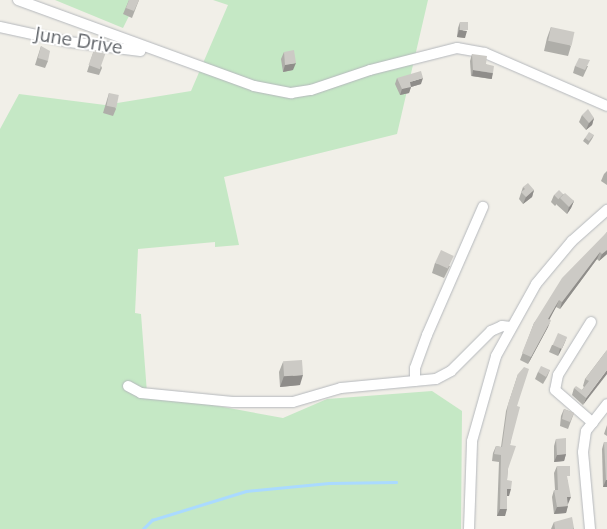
<!DOCTYPE html>
<html>
<head>
<meta charset="utf-8">
<style>
	body { margin:0 }
	#map { position:relative; width:607px; height:529px; overflow:hidden; background:#f1efe8; font-family:Mulish,sans-serif }
	div>[style] { position:absolute }
	.green>* { inset:0; background:#c5e8c5 }
	.stream>* { height:2.5px; margin:-1.25px; padding:0 1.25px; transform-origin:1.25px; border-radius:1.25px; background:#aadaff }
	.roads { filter:drop-shadow(0 0 1px #b5b8bc) drop-shadow(0 0 1px #b5b8bc) }
	.minor>* { height:10px; margin:-5px; padding:0 5px; transform-origin:5px; border-radius:5px; background:#fff }
	.wall>* { inset:0; background:#afaea9 }
	.shaded-wall>* { inset:0; background:#8f8d8a; transform-origin:0 0 }
	.building>* { inset:0; background:#cccac5; transform-origin:0 0 }
	span { translate:-50% -50%; white-space:nowrap; text-align:center; line-height:1.15; -webkit-text-stroke:4px #fff; paint-order:stroke }
	.street-label { font-size:19px; color:#5f6368 }
</style>
</head>
<body>
<div id="map">
	<div class="green">
		<div style="clip-path:polygon(55px 0,137px 0,123px 28px)"></div>
		<div style="clip-path:polygon(213px 0,428px 0,397px 134px,224px 177px,239px 245px,215px 247px,215px 242px,138px 249px,135px 313px,141px 314px,147px 393px,283px 418px,327px 399px,432px 391px,462px 411px,461px 529px,0 529px,0 129px,19px 94px,105px 105px,191px 91px,228px 5px)"></div>
	</div>
	<div class="stream">
		<div style="left:143px;top:529px;width:13px;rotate:-45deg"></div>
		<div style="left:152px;top:520px;width:98px;rotate:-17.1deg"></div>
		<div style="left:246px;top:491px;width:83px;rotate:-5.5deg"></div>
		<div style="left:329px;top:483px;width:67px;rotate:-0.9deg"></div>
	</div>
	<div class="roads">
		<div class="minor">
			<div style="left:18px;top:0;width:251px;rotate:20deg"></div>
			<div style="left:254px;top:86px;width:38px;rotate:11deg"></div>
			<div style="left:291px;top:93px;width:20px;rotate:-9deg"></div>
			<div style="left:311px;top:90px;width:62px;rotate:-18.7deg"></div>
			<div style="left:370px;top:70px;width:90px;rotate:-14.2deg"></div>
			<div style="left:457px;top:48px;width:28px;rotate:10deg"></div>
			<div style="left:485px;top:53px;width:133px;rotate:23.5deg"></div>
			<div style="left:0;top:27px;width:71px;rotate:12.3deg"></div>
			<div style="left:69px;top:42px;width:72px;rotate:7.2deg"></div>
			<div style="left:591px;top:322px;width:62px;rotate:121.9deg"></div>
			<div style="left:558px;top:375px;width:15px;rotate:101deg"></div>
			<div style="left:555px;top:390px;width:50px;rotate:41deg"></div>
			<div style="left:415px;top:381px;width:13px;rotate:-90deg"></div>
			<div style="left:415px;top:368px;width:35px;rotate:-70deg"></div>
			<div style="left:427px;top:335px;width:140px;rotate:-66.4deg"></div>
			<div style="left:128px;top:386px;width:15px;rotate:28deg"></div>
			<div style="left:141px;top:393px;width:92px;rotate:5.6deg"></div>
			<div style="left:233px;top:402px;width:60px"></div>
			<div style="left:293px;top:402px;width:50px;rotate:-16.3deg"></div>
			<div style="left:341px;top:388px;width:95px;rotate:-5.4deg"></div>
			<div style="left:436px;top:379px;width:17px;rotate:-28deg"></div>
			<div style="left:451px;top:371px;width:57px;rotate:-45deg"></div>
			<div style="left:491px;top:331px;width:12px;rotate:-24deg"></div>
			<div style="left:502px;top:326px;width:9px;rotate:6deg"></div>
			<div style="left:469px;top:529px;width:88px;rotate:-88deg"></div>
			<div style="left:472px;top:441px;width:88px;rotate:-74.2deg"></div>
			<div style="left:496px;top:356px;width:82px;rotate:-60.9deg"></div>
			<div style="left:536px;top:284px;width:56px;rotate:-50.1deg"></div>
			<div style="left:572px;top:241px;width:47px;rotate:-41.5deg"></div>
			<div style="left:590px;top:529px;width:77px;rotate:-95.2deg"></div>
			<div style="left:583px;top:452px;width:21px;rotate:-82deg"></div>
			<div style="left:586px;top:431px;width:34px;rotate:-52deg"></div>
		</div>
	</div>
	<div class="wall">
		<div style="clip-path:polygon(129px 0,139px 0,132px 18px,123px 14px)"></div>
		<div style="clip-path:polygon(460px 22px,465px 38px,457px 37px,458px 28px)"></div>
		<div style="clip-path:polygon(551px 27px,571px 46px,568px 56px,544px 51px,547px 38px)"></div>
		<div style="clip-path:polygon(41px 46px,48px 61px,45px 68px,35px 65px)"></div>
		<div style="clip-path:polygon(94px 50px,102px 68px,99px 75px,87px 72px)"></div>
		<div style="clip-path:polygon(284px 52px,293px 70px,283px 72px,281px 59px)"></div>
		<div style="clip-path:polygon(472px 54px,486px 64px,493px 73px,491px 79px,471px 76px,470px 61px)"></div>
		<div style="clip-path:polygon(575px 66px,588px 66px,583px 77px,573px 73px)"></div>
		<div style="clip-path:polygon(397px 78px,421px 84px,411px 87px,409px 93px,400px 95px,395px 84px)"></div>
		<div style="clip-path:polygon(109px 93px,116px 109px,113px 116px,103px 113px)"></div>
		<div style="clip-path:polygon(582px 115px,594px 118px,592px 125px,586px 130px,579px 122px)"></div>
		<div style="clip-path:polygon(594px 135px,592px 139px,588px 145px,583px 141px,585px 138px)"></div>
		<div style="clip-path:polygon(607px 171px,607px 185px,601px 181px,604px 174px)"></div>
		<div style="clip-path:polygon(523px 187px,534px 190px,532px 197px,523px 204px,519px 199px)"></div>
		<div style="clip-path:polygon(563px 194px,574px 201px,571px 208px,567px 214px,557px 205px,557px 204px,555px 206px,551px 202px,554px 195px)"></div>
		<div style="clip-path:polygon(607px 232px,607px 254px,599px 261px,597px 259px,560px 309px,556px 307px,549px 319px,548px 327px,528px 364px,520px 360px,534px 323px)"></div>
		<div style="clip-path:polygon(435px 263px,450px 266px,444px 278px,432px 273px)"></div>
		<div style="clip-path:polygon(564px 344px,558px 356px,549px 352px,552px 345px)"></div>
		<div style="clip-path:polygon(607px 350px,583px 405px,572px 395px,574px 388px,582px 390px,584px 387px,583px 386px,585px 379px)"></div>
		<div style="clip-path:polygon(283px 362px,300px 385px,280px 387px,279px 372px)"></div>
		<div style="clip-path:polygon(550px 370px,547px 377px,543px 384px,535px 379px,538px 372px)"></div>
		<div style="clip-path:polygon(518px 374px,517px 406px,510px 445px,507px 480px,509px 496px,507px 496px,505px 516px,497px 516px,499px 462px,492px 461px,493px 453px,496px 446px,501px 447px,506px 411px)"></div>
		<div style="clip-path:polygon(564px 409px,574px 413px,568px 429px,560px 426px,561px 416px)"></div>
		<div style="clip-path:polygon(607px 425px,607px 436px,604px 434px)"></div>
		<div style="clip-path:polygon(556px 439px,566px 454px,564px 461px,554px 462px,554px 446px)"></div>
		<div style="clip-path:polygon(604px 442px,607px 442px,607px 487px,603px 487px,602px 449px)"></div>
		<div style="clip-path:polygon(557px 466px,568px 481px,568px 504px,566px 513px,554px 514px,552px 497px,554px 490px,555px 490px,554px 473px)"></div>
		<div style="clip-path:polygon(554px 522px,574px 528px,574px 529px,551px 529px)"></div>
	</div>
	<div class="shaded-wall">
		<div style="clip-path:polygon(459px 30px,467px 31px,465px 38px,457px 37px)"></div>
		<div style="clip-path:polygon(296px 63px,293px 70px,283px 72px,285px 65px)"></div>
		<div style="left:473px;top:70px;width:20px;height:6px;rotate:9deg"></div>
		<div style="clip-path:polygon(423px 78px,421px 84px,411px 87px,409px 93px,400px 95px,402px 89px,410px 82px)"></div>
		<div style="clip-path:polygon(594px 118px,592px 125px,586px 130px,589px 123px)"></div>
		<div style="clip-path:polygon(534px 190px,532px 197px,523px 204px,526px 197px)"></div>
		<div style="clip-path:polygon(574px 201px,571px 208px,567px 214px,569px 207px)"></div>
		<div style="clip-path:polygon(607px 250px,607px 254px,599px 261px,602px 254px)"></div>
		<div style="clip-path:polygon(600px 252px,597px 259px,560px 309px,562px 302px)"></div>
		<div style="clip-path:polygon(559px 300px,556px 307px,546px 326px,548px 319px)"></div>
		<div style="clip-path:polygon(551px 320px,548px 327px,528px 364px,531px 357px)"></div>
		<div style="clip-path:polygon(567px 337px,564px 344px,558px 356px,560px 349px)"></div>
		<div style="clip-path:polygon(607px 370px,607px 374px,583px 405px,586px 398px)"></div>
		<div style="clip-path:polygon(303px 375px,300px 385px,280px 387px,284px 376px)"></div>
		<div style="clip-path:polygon(566px 454px,564px 461px,554px 462px,557px 455px)"></div>
		<div style="clip-path:polygon(606px 480px,607px 480px,607px 487px,603px 487px)"></div>
		<div style="clip-path:polygon(507px 489px,511px 489px,509px 496px,504px 496px)"></div>
		<div style="clip-path:polygon(567px 497px,571px 497px,568px 504px,565px 504px)"></div>
		<div style="clip-path:polygon(568px 506px,566px 513px,554px 514px,557px 507px)"></div>
		<div style="clip-path:polygon(500px 509px,507px 509px,505px 516px,497px 516px)"></div>
	</div>
	<div class="building">
		<div style="clip-path:polygon(129px 0,139px 0,134px 11px,126px 8px)"></div>
		<div style="left:460px;top:22px;width:8px;height:8px"></div>
		<div style="left:551px;top:27px;width:24px;height:14px;rotate:12deg"></div>
		<div style="clip-path:polygon(41px 46px,50px 51px,48px 61px,38px 58px)"></div>
		<div style="left:94px;top:50px;width:12px;height:16px;rotate:20deg"></div>
		<div style="clip-path:polygon(294px 50px,296px 63px,285px 65px,284px 52px)"></div>
		<div style="clip-path:polygon(472px 54px,487px 56px,486px 64px,494px 66px,493px 73px,473px 70px)"></div>
		<div style="clip-path:polygon(579px 58px,590px 60px,585px 70px,575px 66px)"></div>
		<div style="clip-path:polygon(421px 71px,423px 78px,410px 82px,411px 87px,402px 89px,397px 78px)"></div>
		<div style="left:109px;top:93px;width:10px;height:13px;rotate:11deg"></div>
		<div style="clip-path:polygon(588px 109px,594px 118px,589px 123px,582px 115px)"></div>
		<div style="clip-path:polygon(589px 132px,594px 135px,589px 141px,585px 138px)"></div>
		<div style="clip-path:polygon(528px 183px,534px 190px,526px 197px,521px 192px,525px 189px,523px 187px)"></div>
		<div style="left:559px;top:190px;width:6px;height:7px;rotate:45deg"></div>
		<div style="clip-path:polygon(565px 193px,574px 201px,569px 207px,560px 198px)"></div>
		<div style="clip-path:polygon(607px 232px,607px 250px,602px 254px,600px 252px,562px 302px,559px 300px,548px 319px,551px 320px,531px 357px,522px 353px,534px 323px,562px 278px)"></div>
		<div style="left:441px;top:250px;width:14px;height:14px;rotate:25deg"></div>
		<div style="left:558px;top:333px;width:10px;height:13px;rotate:24deg"></div>
		<div style="clip-path:polygon(607px 350px,607px 370px,586px 398px,574px 388px,576px 386px,582px 390px,589px 381px,585px 379px)"></div>
		<div style="left:302px;top:360px;width:15px;height:19px;rotate:86deg"></div>
		<div style="clip-path:polygon(541px 366px,550px 370px,546px 377px,538px 372px)"></div>
		<div style="clip-path:polygon(524px 367px,529px 369px,517px 406px,520px 407px,510px 445px,516px 446px,508px 469px,507px 480px,512px 481px,511px 489px,507px 489px,507px 509px,500px 509px,501px 455px,494px 454px,496px 446px,502px 447px,508px 404px,518px 374px)"></div>
		<div style="clip-path:polygon(564px 409px,574px 413px,570px 422px,562px 419px)"></div>
		<div style="clip-path:polygon(566px 438px,566px 454px,557px 455px,556px 439px)"></div>
		<div style="clip-path:polygon(604px 442px,607px 442px,607px 480px,606px 480px)"></div>
		<div style="clip-path:polygon(557px 466px,570px 466px,570px 476px,567px 476px,571px 497px,567px 497px,568px 506px,557px 507px,554px 490px,558px 490px)"></div>
		<div style="clip-path:polygon(572px 517px,574px 528px,573px 529px,555px 529px,554px 522px)"></div>
	</div>
	<div class="street-label">
		<span style="left:78px;top:41px;rotate:9deg">June Drive</span>
	</div>
</div>
</body>
</html>
